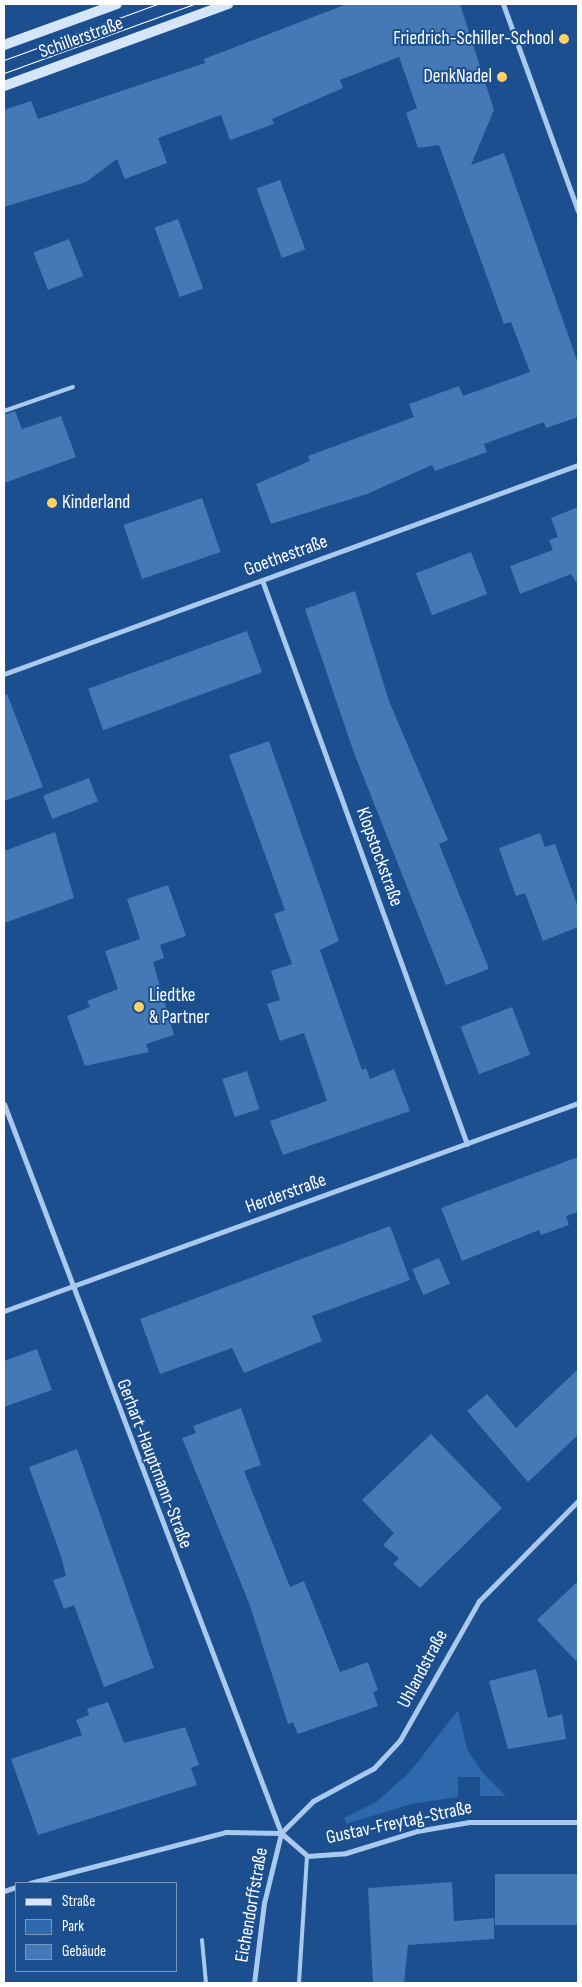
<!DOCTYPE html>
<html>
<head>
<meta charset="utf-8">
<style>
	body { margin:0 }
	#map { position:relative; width:582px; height:1987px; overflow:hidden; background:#1b4f8f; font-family:"Sofia Sans Condensed",sans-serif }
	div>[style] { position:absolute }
	.green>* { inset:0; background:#2e69ad }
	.building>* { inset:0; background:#4478b7; transform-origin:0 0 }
	.lane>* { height:4px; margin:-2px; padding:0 2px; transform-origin:2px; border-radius:2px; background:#a9c9ee }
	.street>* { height:5px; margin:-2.5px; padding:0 2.5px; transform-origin:2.5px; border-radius:2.5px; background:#a9c9ee }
	.secondary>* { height:10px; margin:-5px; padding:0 5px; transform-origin:5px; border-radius:5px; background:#d6e6fa }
	.tram>* { height:1px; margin:-0.5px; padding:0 0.5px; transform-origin:0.5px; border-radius:0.5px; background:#fff }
	.dots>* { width:14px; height:14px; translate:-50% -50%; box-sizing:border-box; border:2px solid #1b4f8f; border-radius:50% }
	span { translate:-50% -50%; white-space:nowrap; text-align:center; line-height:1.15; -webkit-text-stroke:4px #1b4f8f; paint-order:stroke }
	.street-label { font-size:19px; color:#fff }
	.poi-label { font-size:19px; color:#fff }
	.right { translate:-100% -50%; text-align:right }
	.left { translate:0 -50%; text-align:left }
	.frame { position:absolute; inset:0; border:5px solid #fff; pointer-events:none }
	.legend { position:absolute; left:15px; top:1882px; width:162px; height:90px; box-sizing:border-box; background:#1b4f8f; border:1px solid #7695bc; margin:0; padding:6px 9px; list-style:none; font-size:15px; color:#fff }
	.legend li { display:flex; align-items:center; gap:10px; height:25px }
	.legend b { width:25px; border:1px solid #7695bc }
</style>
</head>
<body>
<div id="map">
	<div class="green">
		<div style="clip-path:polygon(458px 1710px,467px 1749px,482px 1772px,506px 1796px,480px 1796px,480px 1777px,458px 1777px,458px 1797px,411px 1804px,346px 1824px,344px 1818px,376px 1802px,409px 1773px)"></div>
	</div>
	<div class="building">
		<div style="clip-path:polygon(347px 4px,460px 4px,494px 110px,471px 165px,504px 153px,578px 363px,578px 417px,546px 428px,544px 422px,484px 444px,487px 452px,435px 471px,432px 465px,367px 494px,271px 524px,256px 484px,310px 461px,308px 456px,414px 417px,409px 404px,459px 386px,463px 396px,530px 372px,511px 322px,504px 324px,439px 145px,418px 148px,406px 113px,417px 108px,399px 57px,340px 80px,343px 88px,272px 119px,274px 124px,230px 140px,221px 115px,158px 138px,167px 163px,125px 179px,117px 159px,86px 182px,4px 207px,4px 110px,31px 101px,38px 119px,205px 63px,204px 59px)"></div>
		<div style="left:280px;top:180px;width:74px;height:25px;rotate:70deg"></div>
		<div style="left:178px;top:219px;width:74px;height:25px;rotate:70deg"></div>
		<div style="left:69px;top:239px;width:40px;height:38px;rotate:69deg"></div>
		<div style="clip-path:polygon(15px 411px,22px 429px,61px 416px,76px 457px,4px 483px,4px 415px)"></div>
		<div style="left:202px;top:498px;width:57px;height:83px;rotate:71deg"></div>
		<div style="clip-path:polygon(578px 507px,578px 585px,571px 574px,520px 594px,510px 566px,553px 550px,549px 540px,558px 537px,551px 518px)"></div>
		<div style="left:471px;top:552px;width:45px;height:59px;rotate:69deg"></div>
		<div style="clip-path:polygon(355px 591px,389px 701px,448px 840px,439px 844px,489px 969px,446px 985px,354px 753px,305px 609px)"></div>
		<div style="left:247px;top:631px;width:44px;height:169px;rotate:70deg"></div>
		<div style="clip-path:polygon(7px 694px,43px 787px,4px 801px,4px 695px)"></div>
		<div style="clip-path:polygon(269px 741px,339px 941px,320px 950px,362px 1070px,366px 1068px,370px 1079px,394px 1069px,410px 1111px,283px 1155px,270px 1121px,327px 1101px,304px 1033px,280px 1041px,267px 1004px,280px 1000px,271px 971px,292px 964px,274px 914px,285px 910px,229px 755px)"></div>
		<div style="left:89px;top:778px;width:25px;height:49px;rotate:69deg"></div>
		<div style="clip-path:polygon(55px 832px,74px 898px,4px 923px,4px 851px)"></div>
		<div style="clip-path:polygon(540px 833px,545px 847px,555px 844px,578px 907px,578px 927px,543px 941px,525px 893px,516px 896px,499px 848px)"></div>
		<div style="clip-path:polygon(168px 885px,186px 936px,160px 945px,164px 958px,153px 962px,174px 1035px,146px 1044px,149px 1052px,85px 1066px,67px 1016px,90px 1007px,87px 1001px,118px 989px,105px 951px,140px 939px,127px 899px)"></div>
		<div style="left:512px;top:1007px;width:51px;height:55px;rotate:69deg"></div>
		<div style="left:247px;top:1071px;width:40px;height:26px;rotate:72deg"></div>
		<div style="clip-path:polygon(578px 1157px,578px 1212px,566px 1216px,569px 1225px,541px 1235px,539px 1230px,462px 1261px,441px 1208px)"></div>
		<div style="clip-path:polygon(390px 1226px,410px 1280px,312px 1316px,322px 1341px,244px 1373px,232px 1348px,160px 1374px,140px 1319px)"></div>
		<div style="left:439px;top:1258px;width:28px;height:29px;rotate:67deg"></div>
		<div style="clip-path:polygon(37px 1349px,52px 1390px,4px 1407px,4px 1361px)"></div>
		<div style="clip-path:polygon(578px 1369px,578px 1435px,528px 1482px,467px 1411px,487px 1394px,516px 1428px)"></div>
		<div style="clip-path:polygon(241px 1408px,261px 1465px,244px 1471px,290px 1587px,304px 1581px,340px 1672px,368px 1662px,378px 1690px,373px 1692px,378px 1706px,298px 1734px,293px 1722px,288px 1724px,249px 1603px,182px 1438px,196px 1433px,193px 1426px)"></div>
		<div style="clip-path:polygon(431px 1434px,502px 1508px,420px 1588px,393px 1564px,399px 1558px,383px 1545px,394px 1533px,362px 1500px)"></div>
		<div style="clip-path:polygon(77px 1449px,154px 1668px,104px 1687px,74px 1605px,64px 1609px,53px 1580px,66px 1576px,61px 1556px,29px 1467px)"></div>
		<div style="clip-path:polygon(578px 1581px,578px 1663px,537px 1620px)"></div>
		<div style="clip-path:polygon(536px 1669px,548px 1718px,562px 1714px,566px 1739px,508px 1749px,489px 1681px)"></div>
		<div style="clip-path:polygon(108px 1702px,124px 1743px,185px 1727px,199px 1765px,191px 1768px,197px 1785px,38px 1835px,11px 1759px,82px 1735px,76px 1720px,89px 1715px,87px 1709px)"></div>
		<div style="left:578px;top:1874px;width:51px;height:83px;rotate:90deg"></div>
		<div style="clip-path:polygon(452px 1882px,454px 1921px,494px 1918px,494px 1939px,408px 1945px,404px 1983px,373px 1983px,368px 1888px)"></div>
	</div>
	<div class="lane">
		<div style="left:4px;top:411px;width:73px;rotate:-19.2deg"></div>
		<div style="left:202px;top:1940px;width:43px;rotate:84.7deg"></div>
		<div style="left:299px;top:1983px;width:127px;rotate:-86.4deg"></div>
	</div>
	<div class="street">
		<div style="left:503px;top:4px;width:220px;rotate:70.1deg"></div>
		<div style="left:262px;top:580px;width:600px;rotate:70.03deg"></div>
		<div style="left:4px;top:674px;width:611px;rotate:-20.01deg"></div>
		<div style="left:4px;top:1104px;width:780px;rotate:69.19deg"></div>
		<div style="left:4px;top:1311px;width:611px;rotate:-19.92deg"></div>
		<div style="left:281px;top:1833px;width:45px;rotate:-45deg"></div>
		<div style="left:313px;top:1801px;width:69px;rotate:-28.4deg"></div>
		<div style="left:374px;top:1768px;width:38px;rotate:-47deg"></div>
		<div style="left:400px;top:1740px;width:160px;rotate:-60.4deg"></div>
		<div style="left:479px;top:1601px;width:141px;rotate:-45.3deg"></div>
		<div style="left:30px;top:1883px;width:203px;rotate:-14.6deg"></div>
		<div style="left:226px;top:1832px;width:55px;rotate:1deg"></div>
		<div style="left:281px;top:1833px;width:35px;rotate:41deg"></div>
		<div style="left:307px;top:1856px;width:39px;rotate:-4deg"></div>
		<div style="left:346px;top:1853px;width:74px;rotate:-17.2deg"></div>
		<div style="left:417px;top:1831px;width:53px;rotate:-9.8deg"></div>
		<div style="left:469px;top:1822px;width:109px"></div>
		<div style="left:4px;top:1891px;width:13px;rotate:-18deg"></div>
		<div style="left:254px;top:1983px;width:81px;rotate:-82.9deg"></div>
		<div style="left:264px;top:1903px;width:72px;rotate:-76.3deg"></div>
	</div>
	<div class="secondary">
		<div style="left:4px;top:45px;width:120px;rotate:-19.9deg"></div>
		<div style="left:4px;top:86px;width:239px;rotate:-20.1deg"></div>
	</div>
	<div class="tram">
		<div style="left:4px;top:60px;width:163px;rotate:-20.1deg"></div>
		<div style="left:4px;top:73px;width:202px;rotate:-20deg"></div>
	</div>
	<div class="dots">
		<div style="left:564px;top:39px;background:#ffd166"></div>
		<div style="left:502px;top:77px;background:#ffd166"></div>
		<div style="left:52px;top:503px;background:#ffd166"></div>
		<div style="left:139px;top:1007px;background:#ffd166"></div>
	</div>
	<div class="street-label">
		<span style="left:81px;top:38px;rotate:-20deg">Schillerstraße</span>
		<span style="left:286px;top:556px;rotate:-20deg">Goethestraße</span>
		<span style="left:379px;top:857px;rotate:70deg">Klopstockstraße</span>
		<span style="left:286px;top:1194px;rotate:-20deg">Herderstraße</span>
		<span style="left:154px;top:1464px;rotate:69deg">Gerhart-Hauptmann-Straße</span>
		<span style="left:423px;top:1669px;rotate:-62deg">Uhlandstraße</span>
		<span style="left:399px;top:1823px;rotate:-12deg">Gustav-Freytag-Straße</span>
		<span style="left:252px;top:1905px;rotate:-80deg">Eichendorffstraße</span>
	</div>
	<div class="poi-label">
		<span class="right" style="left:554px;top:39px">Friedrich-Schiller-School</span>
		<span class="right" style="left:492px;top:77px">DenkNadel</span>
		<span class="left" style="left:62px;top:503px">Kinderland</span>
		<span class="left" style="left:149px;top:1007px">Liedtke<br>&amp; Partner</span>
	</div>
	<div class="frame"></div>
	<ul class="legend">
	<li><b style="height:6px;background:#d6e6fa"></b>Straße</li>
	<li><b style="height:14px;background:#2e69ad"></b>Park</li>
	<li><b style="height:14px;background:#4478b7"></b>Gebäude</li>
	</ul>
</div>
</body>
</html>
